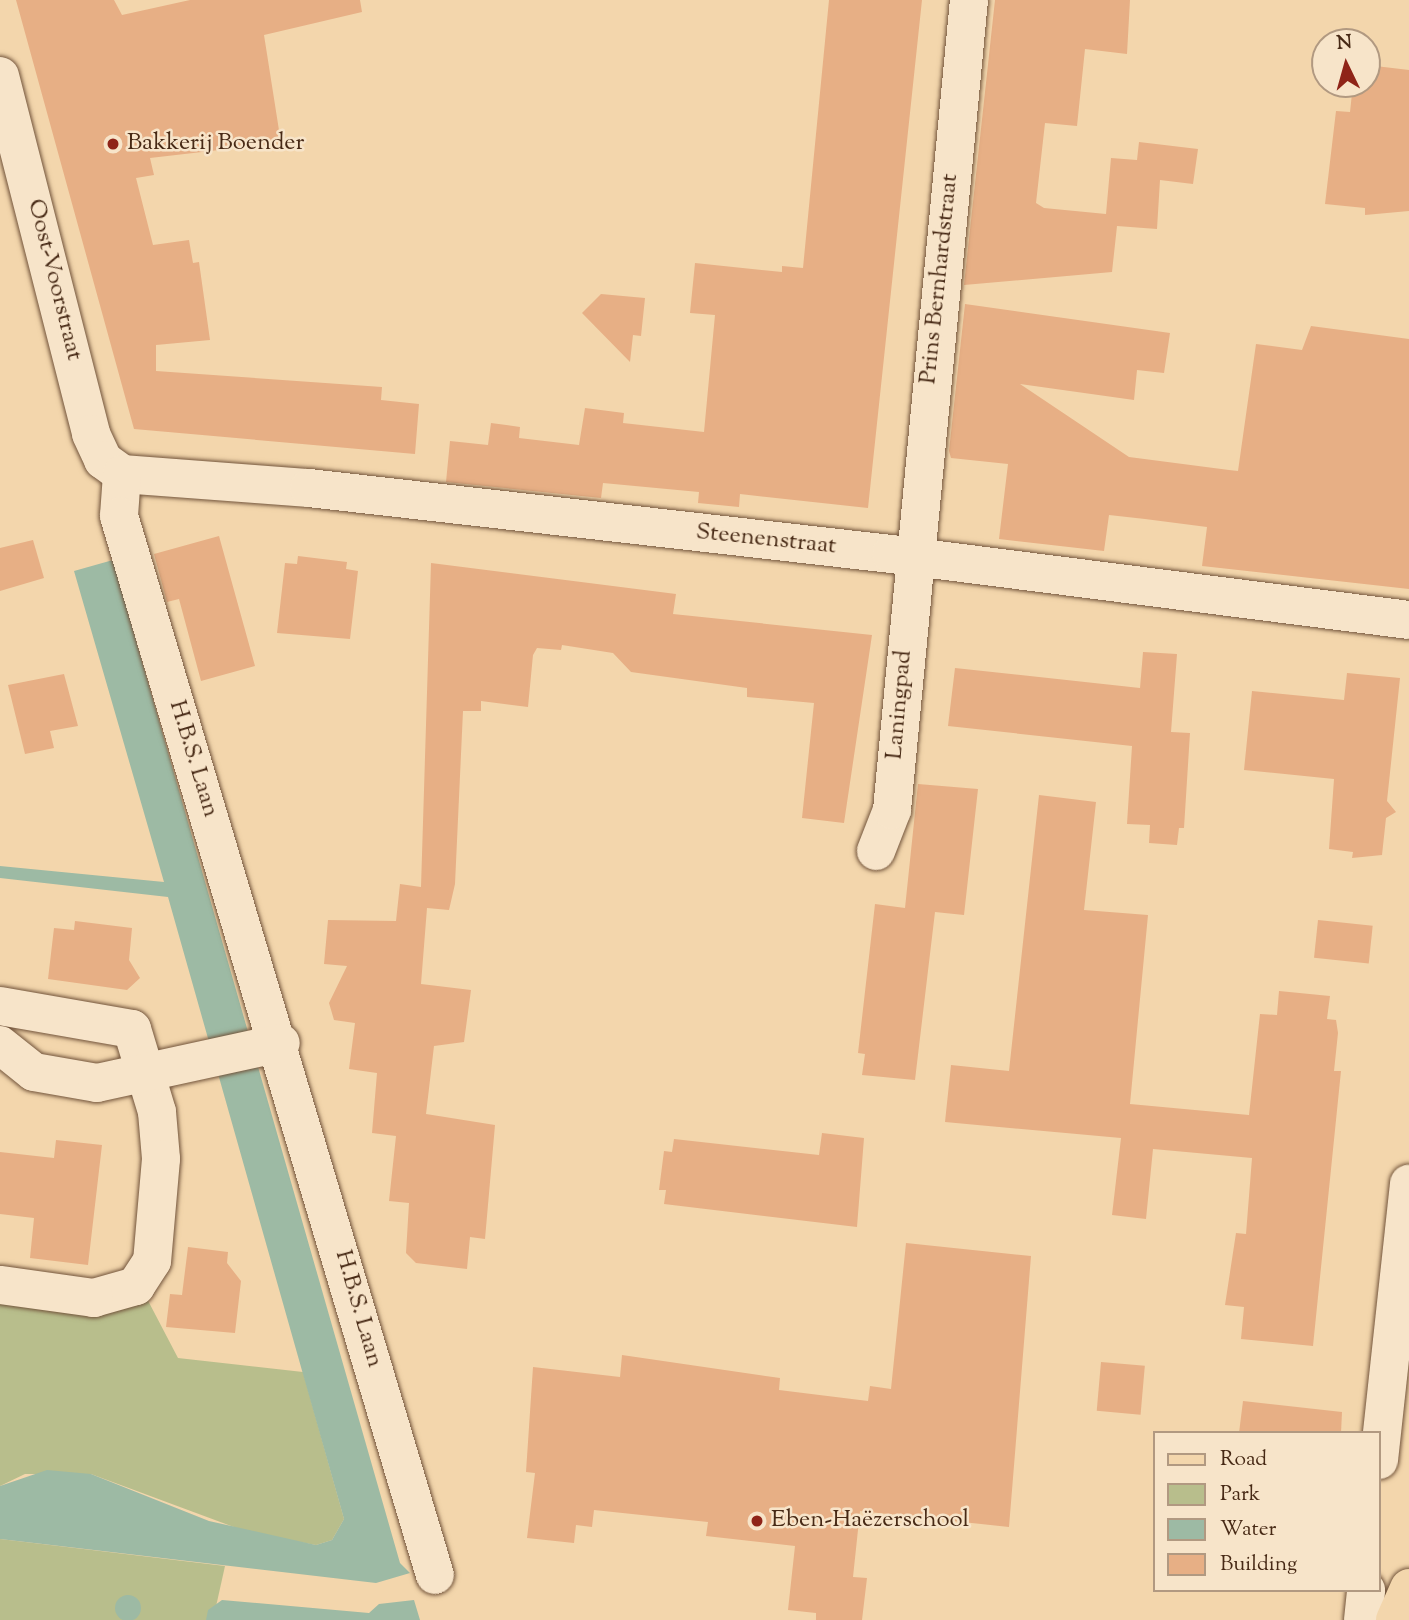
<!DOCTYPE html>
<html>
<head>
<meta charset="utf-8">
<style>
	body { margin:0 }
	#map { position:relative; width:1409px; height:1620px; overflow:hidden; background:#f3d6ac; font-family:"Sorts Mill Goudy",serif }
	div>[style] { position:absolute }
	.green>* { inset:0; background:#b8be8c }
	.water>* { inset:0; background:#9dbaa4 }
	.round { border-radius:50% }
	.building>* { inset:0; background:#e7af85; transform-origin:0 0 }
	.roads { filter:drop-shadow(0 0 2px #72543b) drop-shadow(0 0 2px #72543b) }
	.minor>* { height:38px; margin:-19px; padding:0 19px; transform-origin:19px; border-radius:19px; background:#f7e4c9 }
	.major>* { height:38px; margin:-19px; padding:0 19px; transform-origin:19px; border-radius:19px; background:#f3d6ac }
	.dots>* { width:19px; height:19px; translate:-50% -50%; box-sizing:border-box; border:4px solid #f7e4c9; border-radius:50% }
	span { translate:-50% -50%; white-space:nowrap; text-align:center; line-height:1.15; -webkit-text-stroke:5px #f7e4c9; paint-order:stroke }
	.poi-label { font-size:24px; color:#472915 }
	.left { translate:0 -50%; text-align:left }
	.street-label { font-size:24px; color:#472915 }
	.legend { position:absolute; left:1153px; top:1431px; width:228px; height:161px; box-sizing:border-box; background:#f7e4c9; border:2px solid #b19981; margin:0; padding:9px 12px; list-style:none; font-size:21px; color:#472915 }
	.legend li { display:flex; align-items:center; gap:14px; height:35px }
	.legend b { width:35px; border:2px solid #b19981 }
	.north { position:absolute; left:1311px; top:28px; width:70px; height:70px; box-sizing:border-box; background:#f7e4c9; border:2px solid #b19981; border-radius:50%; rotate:355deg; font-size:19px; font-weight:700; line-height:28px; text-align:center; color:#472915 }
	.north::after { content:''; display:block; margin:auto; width:24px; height:32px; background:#8f2418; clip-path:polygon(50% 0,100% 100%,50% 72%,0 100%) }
</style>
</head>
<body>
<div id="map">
	<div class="green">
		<div style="clip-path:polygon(132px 1270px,178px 1358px,303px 1372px,344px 1519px,332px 1540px,316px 1545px,250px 1533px,91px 1474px,25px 1474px,0 1486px,0 1271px,84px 1289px)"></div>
		<div style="clip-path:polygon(0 1539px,225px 1566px,213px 1620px,0 1620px)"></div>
	</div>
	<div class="water">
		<div style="clip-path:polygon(113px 560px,400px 1563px,410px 1573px,376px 1583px,0 1539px,0 1486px,47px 1470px,91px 1474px,209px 1521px,316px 1545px,332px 1540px,344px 1519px,168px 897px,0 878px,0 866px,164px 882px,74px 571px)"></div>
		<div class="round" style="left:115px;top:1595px;width:26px;height:26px"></div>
		<div style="clip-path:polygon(222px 1600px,369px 1613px,379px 1604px,414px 1600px,420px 1620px,206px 1620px,208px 1610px)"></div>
	</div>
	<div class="building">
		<div style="clip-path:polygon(16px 0,114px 0,122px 15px,190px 0,360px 0,362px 12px,264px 35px,281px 143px,150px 158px,154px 175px,136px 178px,153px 245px,189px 240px,193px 263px,199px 262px,210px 340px,156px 345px,156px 371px,382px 387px,381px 400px,419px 404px,415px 454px,134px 429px)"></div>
		<div style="clip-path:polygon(829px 0,922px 0,868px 508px,740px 494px,739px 507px,698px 503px,699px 492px,603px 483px,601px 498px,446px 482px,450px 441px,488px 445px,491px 423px,520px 427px,519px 438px,579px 445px,585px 408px,624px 413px,623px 423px,704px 432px,715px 315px,690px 313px,695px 263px,782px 272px,782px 266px,803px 268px)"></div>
		<div style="clip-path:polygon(995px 0,1130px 0,1127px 54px,1085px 49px,1077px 126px,1045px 123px,1036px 203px,1044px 208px,1106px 214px,1111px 158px,1137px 160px,1139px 142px,1198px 149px,1193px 184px,1160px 180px,1157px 229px,1117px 226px,1112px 272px,964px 285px)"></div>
		<div style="clip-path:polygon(1367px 65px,1409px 70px,1409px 211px,1365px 215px,1365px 208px,1325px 204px,1336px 111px,1350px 112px,1353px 84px,1367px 84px)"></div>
		<div style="clip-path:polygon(601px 294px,645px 298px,641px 336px,633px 335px,630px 362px,582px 313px)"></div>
		<div style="clip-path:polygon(965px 304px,1170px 333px,1164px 373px,1137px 370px,1134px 400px,1020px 384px,1129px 457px,1229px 470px,1238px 471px,1256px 344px,1302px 350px,1311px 326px,1409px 339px,1409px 589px,1202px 566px,1207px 527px,1145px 519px,1109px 515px,1104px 551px,999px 539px,1008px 464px,951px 458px,949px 451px)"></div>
		<div style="clip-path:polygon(219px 536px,255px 666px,201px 681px,179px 599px,167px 602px,154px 554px)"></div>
		<div style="clip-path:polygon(33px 540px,44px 578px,0 591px,0 548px)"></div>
		<div style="clip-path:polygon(298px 556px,347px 562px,346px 569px,358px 571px,350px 639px,277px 633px,285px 563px,297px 564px)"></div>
		<div style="clip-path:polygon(431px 563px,676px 594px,673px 614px,872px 635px,844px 823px,802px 818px,814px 703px,747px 697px,747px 688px,631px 672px,613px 653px,562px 645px,561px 650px,537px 648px,533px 655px,528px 707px,481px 701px,481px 711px,463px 711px,455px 884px,449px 910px,427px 908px,421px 984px,471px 990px,464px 1042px,434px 1046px,426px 1114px,495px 1125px,485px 1239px,470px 1237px,467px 1269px,416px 1263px,406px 1253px,409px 1203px,389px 1201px,396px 1136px,372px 1133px,377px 1073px,349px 1069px,355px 1023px,334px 1020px,329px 1003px,347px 966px,324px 964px,328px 920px,396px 921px,400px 884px,421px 887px)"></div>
		<div style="clip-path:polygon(1143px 652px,1177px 654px,1171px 732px,1190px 733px,1184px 828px,1179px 828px,1177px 845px,1149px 843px,1150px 825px,1127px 824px,1132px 746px,948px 726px,955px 668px,1140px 688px)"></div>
		<div style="clip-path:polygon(1347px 673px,1400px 678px,1387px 801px,1396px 812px,1386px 818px,1382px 855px,1352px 858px,1353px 852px,1329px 849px,1334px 779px,1244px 770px,1252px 691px,1344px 700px)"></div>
		<div style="clip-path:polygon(64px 674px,78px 726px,50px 731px,54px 748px,25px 754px,8px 685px)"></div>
		<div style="clip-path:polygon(918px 784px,978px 789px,964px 915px,935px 912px,915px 1080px,862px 1075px,865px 1054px,858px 1053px,875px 904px,905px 908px)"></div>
		<div style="clip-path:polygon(1039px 795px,1096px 802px,1084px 910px,1148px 915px,1130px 1104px,1249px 1115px,1260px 1014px,1277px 1015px,1279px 991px,1330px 996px,1327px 1019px,1336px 1020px,1338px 1033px,1334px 1071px,1341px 1071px,1313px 1346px,1241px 1339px,1244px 1307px,1225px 1305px,1236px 1233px,1246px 1234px,1252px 1158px,1153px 1149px,1146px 1219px,1112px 1215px,1121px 1138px,945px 1122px,951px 1065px,1009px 1071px)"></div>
		<div style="left:1318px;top:920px;width:55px;height:38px;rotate:6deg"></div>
		<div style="clip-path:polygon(75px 921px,132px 928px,129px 960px,140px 978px,127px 990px,48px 979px,54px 928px,74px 930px)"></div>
		<div style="clip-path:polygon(822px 1133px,864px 1138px,857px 1227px,664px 1204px,666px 1190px,659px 1190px,664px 1151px,672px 1152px,674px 1139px,819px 1155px)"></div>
		<div style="clip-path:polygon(56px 1140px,102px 1145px,88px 1265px,30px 1258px,34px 1218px,0 1214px,0 1152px,54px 1158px)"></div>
		<div style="clip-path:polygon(906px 1243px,1031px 1256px,1009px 1527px,860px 1511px,853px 1577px,867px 1578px,862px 1620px,816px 1620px,816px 1613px,788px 1610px,795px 1546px,706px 1536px,708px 1522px,594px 1510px,592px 1527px,576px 1525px,574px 1543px,527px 1538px,535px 1473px,526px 1472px,533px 1367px,620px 1377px,622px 1355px,780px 1378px,779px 1390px,868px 1401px,870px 1386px,891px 1389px)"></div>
		<div style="clip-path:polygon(188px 1247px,228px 1252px,227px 1263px,241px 1281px,235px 1333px,166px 1327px,170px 1294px,182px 1295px)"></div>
		<div style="left:1101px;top:1362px;width:44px;height:49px;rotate:5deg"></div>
		<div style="clip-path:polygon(1243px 1401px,1342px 1412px,1341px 1433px,1239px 1433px)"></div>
	</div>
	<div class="roads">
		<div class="minor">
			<div style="left:0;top:76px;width:369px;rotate:75.7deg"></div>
			<div style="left:91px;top:434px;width:29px;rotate:65deg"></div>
			<div style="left:103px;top:460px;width:24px;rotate:36deg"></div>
			<div style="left:122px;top:474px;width:188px;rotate:4.3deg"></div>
			<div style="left:309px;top:488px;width:586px;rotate:6.47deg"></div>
			<div style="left:891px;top:554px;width:522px;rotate:7.26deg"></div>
			<div style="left:122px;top:474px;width:42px;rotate:94.1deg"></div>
			<div style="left:119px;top:516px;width:1105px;rotate:73.39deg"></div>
			<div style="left:876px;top:851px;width:44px;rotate:-68.7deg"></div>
			<div style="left:892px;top:810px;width:814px;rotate:-84.57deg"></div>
			<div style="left:0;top:1006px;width:134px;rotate:9.9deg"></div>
			<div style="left:132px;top:1029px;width:87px;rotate:73.2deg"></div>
			<div style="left:157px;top:1112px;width:47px;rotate:85.1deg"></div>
			<div style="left:161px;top:1159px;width:102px;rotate:95deg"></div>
			<div style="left:152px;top:1261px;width:30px;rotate:123deg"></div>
			<div style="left:136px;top:1286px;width:44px;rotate:164.1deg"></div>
			<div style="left:94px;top:1298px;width:95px;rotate:-172.1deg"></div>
			<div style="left:0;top:1045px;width:43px;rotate:38.5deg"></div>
			<div style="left:34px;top:1072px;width:64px;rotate:9.9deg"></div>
			<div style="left:97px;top:1083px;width:188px;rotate:-12.3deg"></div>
			<div style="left:1379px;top:1460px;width:278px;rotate:-83.8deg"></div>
			<div style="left:1363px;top:1620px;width:30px;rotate:-84deg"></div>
		</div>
		<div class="major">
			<div style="left:1395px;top:1620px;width:35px;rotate:-66deg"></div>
		</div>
	</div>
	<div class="dots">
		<div style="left:113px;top:144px;background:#8f2418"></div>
		<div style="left:757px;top:1521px;background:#8f2418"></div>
	</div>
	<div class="poi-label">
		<span class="left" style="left:127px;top:144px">Bakkerij Boender</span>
		<span class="left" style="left:771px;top:1521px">Eben-Haëzerschool</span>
	</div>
	<div class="street-label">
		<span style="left:940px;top:279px;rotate:-84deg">Prins Bernhardstraat</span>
		<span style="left:54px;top:280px;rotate:76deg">Oost-Voorstraat</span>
		<span style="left:766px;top:540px;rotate:6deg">Steenenstraat</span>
		<span style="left:900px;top:705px;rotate:-85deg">Laningpad</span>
		<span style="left:193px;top:759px;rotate:73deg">H.B.S. Laan</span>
		<span style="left:358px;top:1309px;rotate:74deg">H.B.S. Laan</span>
	</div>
	<ul class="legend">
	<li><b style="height:9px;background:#f3d6ac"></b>Road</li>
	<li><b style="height:19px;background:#b8be8c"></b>Park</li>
	<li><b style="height:19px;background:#9dbaa4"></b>Water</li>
	<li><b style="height:19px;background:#e7af85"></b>Building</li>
	</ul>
	<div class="north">N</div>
</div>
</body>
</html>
